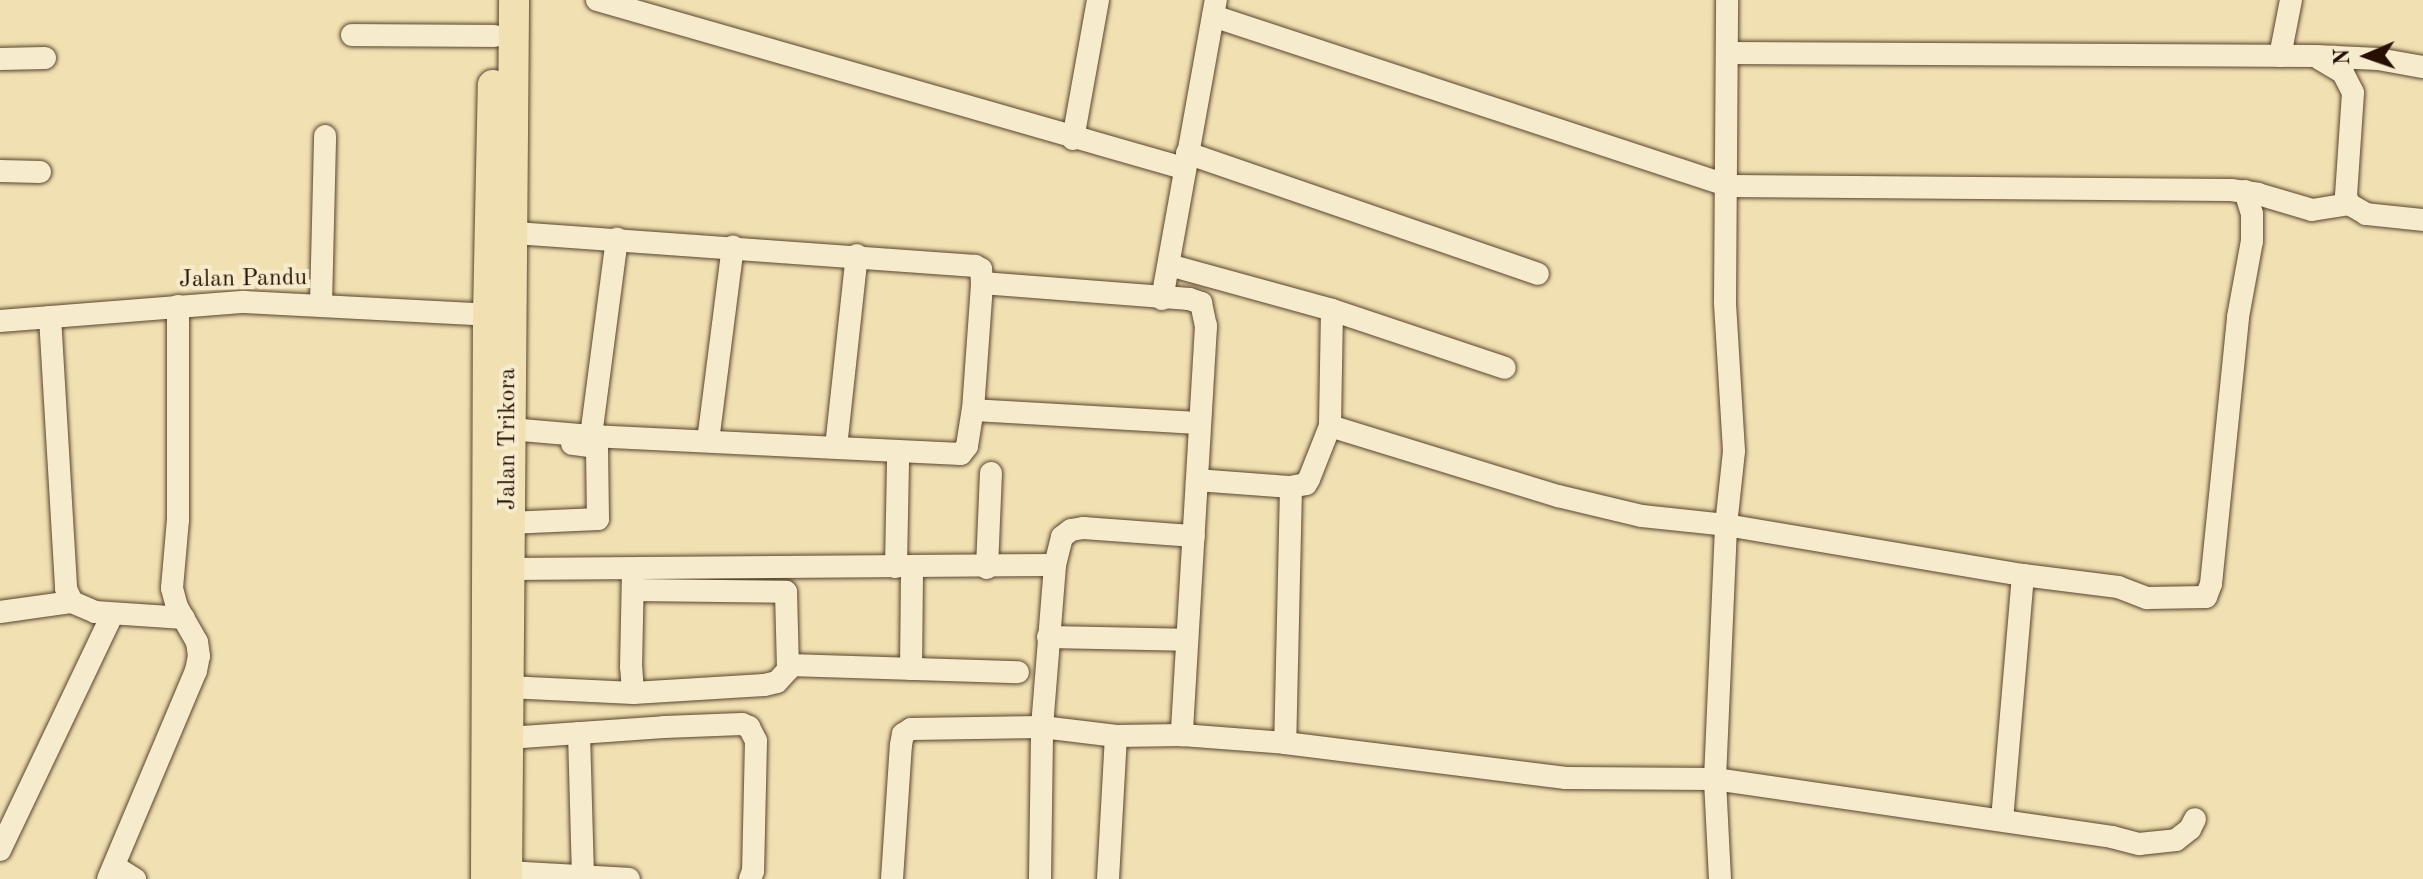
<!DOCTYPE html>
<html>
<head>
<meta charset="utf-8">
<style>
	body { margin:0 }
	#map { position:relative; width:2423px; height:879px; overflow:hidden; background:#f1e1b2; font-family:"Old Standard TT",serif }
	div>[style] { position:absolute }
	.roads { filter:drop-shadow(0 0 2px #59442d) drop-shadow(0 0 2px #59442d) }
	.minor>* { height:22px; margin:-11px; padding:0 11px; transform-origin:11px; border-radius:11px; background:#f6eccd }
	.major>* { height:30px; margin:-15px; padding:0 15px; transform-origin:15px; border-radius:15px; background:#f1e1b2 }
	span { translate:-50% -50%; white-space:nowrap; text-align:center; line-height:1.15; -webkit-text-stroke:8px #f6eccd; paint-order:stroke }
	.street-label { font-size:24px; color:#260f01 }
	.north { position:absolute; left:2327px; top:16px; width:80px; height:80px; -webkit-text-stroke:6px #f6eccd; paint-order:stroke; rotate:268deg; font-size:22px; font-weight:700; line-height:32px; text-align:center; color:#260f01 }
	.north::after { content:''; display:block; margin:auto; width:28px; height:36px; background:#260f01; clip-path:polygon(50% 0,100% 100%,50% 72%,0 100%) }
</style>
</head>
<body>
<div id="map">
	<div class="roads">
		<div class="minor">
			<div style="left:597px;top:0;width:610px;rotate:16deg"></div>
			<div style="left:1213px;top:16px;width:543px;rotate:18.23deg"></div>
			<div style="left:1729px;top:186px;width:502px;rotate:0.46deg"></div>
			<div style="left:2231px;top:190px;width:27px;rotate:8deg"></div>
			<div style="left:2258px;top:194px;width:56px;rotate:16.5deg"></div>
			<div style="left:2312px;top:210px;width:37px;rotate:-9deg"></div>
			<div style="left:352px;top:35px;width:142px;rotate:0.4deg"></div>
			<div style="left:1729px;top:53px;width:587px;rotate:0.29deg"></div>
			<div style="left:2316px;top:56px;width:62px;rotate:2.8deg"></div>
			<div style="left:2378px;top:59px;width:46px;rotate:10.1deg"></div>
			<div style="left:2280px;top:56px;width:57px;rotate:-78.9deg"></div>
			<div style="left:0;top:59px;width:45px;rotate:-1.3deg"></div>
			<div style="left:2320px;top:59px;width:27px;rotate:31deg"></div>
			<div style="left:2343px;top:73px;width:22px;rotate:63deg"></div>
			<div style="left:2353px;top:93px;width:103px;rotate:93.9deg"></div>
			<div style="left:2346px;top:196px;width:9px;rotate:69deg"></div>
			<div style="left:2349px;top:204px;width:20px;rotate:30deg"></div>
			<div style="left:2366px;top:214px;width:57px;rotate:6deg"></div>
			<div style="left:1073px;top:139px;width:141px;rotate:-79.8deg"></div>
			<div style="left:1187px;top:153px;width:371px;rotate:19deg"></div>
			<div style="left:0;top:171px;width:40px;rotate:1.4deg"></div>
			<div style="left:1169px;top:265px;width:169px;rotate:15.4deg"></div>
			<div style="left:1332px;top:310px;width:116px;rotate:91deg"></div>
			<div style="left:1330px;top:426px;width:57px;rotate:111.6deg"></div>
			<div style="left:1309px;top:479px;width:6px;rotate:121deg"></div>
			<div style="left:1306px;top:484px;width:15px;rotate:169deg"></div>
			<div style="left:1291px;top:487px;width:256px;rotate:91.3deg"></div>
			<div style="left:982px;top:283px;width:208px;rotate:4.4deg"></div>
			<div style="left:1189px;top:299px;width:13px;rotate:18deg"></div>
			<div style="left:1201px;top:303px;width:24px;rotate:78deg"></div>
			<div style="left:1206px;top:326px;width:410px;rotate:93.4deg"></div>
			<div style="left:1162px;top:299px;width:304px;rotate:-79.8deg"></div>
			<div style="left:321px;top:304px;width:168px;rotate:-88.6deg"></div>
			<div style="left:1332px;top:310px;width:182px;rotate:18.5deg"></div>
			<div style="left:50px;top:317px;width:272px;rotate:86.6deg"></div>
			<div style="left:66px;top:589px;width:14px;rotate:65deg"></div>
			<div style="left:72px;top:602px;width:25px;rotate:23deg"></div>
			<div style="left:95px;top:612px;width:89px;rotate:3.9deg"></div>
			<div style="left:0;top:321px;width:245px;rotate:-4.5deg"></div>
			<div style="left:244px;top:302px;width:244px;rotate:3deg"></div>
			<div style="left:973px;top:410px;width:227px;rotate:3.3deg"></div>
			<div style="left:1330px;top:426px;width:239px;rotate:17.1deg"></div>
			<div style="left:1558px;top:496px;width:86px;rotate:13.4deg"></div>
			<div style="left:1642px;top:516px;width:84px;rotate:6.1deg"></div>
			<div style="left:1726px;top:525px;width:301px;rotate:9.6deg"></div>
			<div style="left:2023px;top:575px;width:96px;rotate:7.2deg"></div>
			<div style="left:2118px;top:587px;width:31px;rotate:21deg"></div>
			<div style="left:2147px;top:598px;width:59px;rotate:-1deg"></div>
			<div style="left:2206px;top:597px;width:14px;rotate:-69deg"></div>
			<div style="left:2211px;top:584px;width:268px;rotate:-84.2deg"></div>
			<div style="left:2238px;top:317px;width:77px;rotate:-79.6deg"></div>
			<div style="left:2252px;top:241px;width:27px;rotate:-90deg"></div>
			<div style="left:2252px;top:214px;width:24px;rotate:-107deg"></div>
			<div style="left:510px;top:429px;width:81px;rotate:4.9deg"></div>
			<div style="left:591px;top:436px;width:370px;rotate:2.8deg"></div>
			<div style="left:961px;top:454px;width:10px;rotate:-53deg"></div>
			<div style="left:967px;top:446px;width:36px;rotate:-81deg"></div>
			<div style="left:973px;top:410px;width:127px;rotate:-85.9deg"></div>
			<div style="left:982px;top:283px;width:14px;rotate:-94deg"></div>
			<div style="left:981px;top:269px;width:7px;rotate:-153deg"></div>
			<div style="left:975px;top:266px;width:464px;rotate:-175.9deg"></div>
			<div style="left:591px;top:436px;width:199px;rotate:-82.5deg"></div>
			<div style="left:708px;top:441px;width:196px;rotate:-82.7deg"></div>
			<div style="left:836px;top:447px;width:193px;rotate:-83.8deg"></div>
			<div style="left:1197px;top:480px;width:94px;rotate:4.3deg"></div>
			<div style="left:509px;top:523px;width:89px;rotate:-2.6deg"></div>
			<div style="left:598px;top:519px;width:72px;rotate:-90.8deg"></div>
			<div style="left:597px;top:447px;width:25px;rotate:-173deg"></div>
			<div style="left:896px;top:567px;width:108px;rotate:-88.9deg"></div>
			<div style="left:987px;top:568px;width:95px;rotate:-87.6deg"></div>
			<div style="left:508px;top:569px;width:547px;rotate:-0.42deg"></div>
			<div style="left:633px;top:590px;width:153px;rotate:0.7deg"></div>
			<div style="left:786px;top:592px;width:78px;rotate:88.5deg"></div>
			<div style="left:788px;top:670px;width:16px;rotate:133deg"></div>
			<div style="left:777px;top:682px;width:13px;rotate:167deg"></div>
			<div style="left:764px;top:685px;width:131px;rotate:176.5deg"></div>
			<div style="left:633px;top:693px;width:26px;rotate:-94deg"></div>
			<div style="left:631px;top:667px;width:97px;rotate:-88.8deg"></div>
			<div style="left:0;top:612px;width:73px;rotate:-7.9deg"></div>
			<div style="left:1048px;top:637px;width:138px;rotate:1.2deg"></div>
			<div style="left:789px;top:665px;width:229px;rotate:1.8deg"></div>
			<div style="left:911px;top:669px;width:102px;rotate:-89.4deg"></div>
			<div style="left:508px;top:687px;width:125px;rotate:2.7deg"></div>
			<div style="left:579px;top:733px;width:144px;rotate:88.4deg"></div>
			<div style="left:508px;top:738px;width:156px;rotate:-4deg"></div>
			<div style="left:664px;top:727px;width:78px;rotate:-2.2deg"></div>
			<div style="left:742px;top:724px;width:8px;rotate:23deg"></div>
			<div style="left:749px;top:727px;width:16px;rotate:63deg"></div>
			<div style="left:756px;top:741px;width:130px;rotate:91.3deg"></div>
			<div style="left:753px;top:871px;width:9px;rotate:111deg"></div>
			<div style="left:2002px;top:820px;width:246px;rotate:-85.1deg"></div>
			<div style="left:0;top:850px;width:260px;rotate:-64.5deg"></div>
			<div style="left:114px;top:866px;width:25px;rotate:32deg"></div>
			<div style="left:491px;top:871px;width:138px;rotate:3.3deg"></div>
			<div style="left:108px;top:879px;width:226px;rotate:-67.1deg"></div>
			<div style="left:196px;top:671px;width:15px;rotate:-79deg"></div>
			<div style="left:199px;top:656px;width:14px;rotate:-98deg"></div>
			<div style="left:197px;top:642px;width:40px;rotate:-119.7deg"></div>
			<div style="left:177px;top:607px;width:20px;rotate:-105deg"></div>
			<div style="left:172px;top:588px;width:68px;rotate:-85deg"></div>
			<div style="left:178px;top:520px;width:214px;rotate:-90deg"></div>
			<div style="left:892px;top:879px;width:134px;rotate:-86.2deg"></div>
			<div style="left:901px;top:745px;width:11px;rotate:-80deg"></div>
			<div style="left:903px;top:734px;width:9px;rotate:-32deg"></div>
			<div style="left:911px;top:729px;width:131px;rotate:-0.9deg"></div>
			<div style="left:1042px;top:727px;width:75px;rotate:6.9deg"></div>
			<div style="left:1116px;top:736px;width:66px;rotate:-0.9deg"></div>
			<div style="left:1182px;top:735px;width:103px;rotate:4.4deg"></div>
			<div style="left:1285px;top:743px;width:283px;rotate:7.1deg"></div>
			<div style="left:1566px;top:778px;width:149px;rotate:0.4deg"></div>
			<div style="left:1715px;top:779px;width:401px;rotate:8.3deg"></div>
			<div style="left:2112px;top:837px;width:28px;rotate:15deg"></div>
			<div style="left:2139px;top:844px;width:37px;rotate:-6deg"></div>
			<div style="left:2176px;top:840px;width:18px;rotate:-38deg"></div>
			<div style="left:2190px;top:829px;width:11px;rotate:-63deg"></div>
			<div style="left:1040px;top:879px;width:152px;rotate:-89.2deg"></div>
			<div style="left:1042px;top:727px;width:163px;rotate:-85.4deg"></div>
			<div style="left:1055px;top:565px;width:29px;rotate:-76deg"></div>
			<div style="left:1062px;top:537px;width:11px;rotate:-38deg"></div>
			<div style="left:1071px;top:530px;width:13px;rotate:-9deg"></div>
			<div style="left:1084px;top:528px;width:110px;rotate:4.2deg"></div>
			<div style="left:1108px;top:879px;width:143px;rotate:-86.8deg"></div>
			<div style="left:1720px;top:879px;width:100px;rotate:-92.9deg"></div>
			<div style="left:1715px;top:779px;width:254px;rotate:-87.5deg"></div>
			<div style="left:1726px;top:525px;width:74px;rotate:-83.8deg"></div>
			<div style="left:1734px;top:451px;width:149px;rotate:-93.5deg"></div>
			<div style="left:1725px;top:302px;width:302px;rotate:-89.6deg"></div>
		</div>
		<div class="major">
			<div style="left:486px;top:879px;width:564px;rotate:-89.8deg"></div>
			<div style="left:488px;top:315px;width:230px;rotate:-88.8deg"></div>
			<div style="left:507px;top:879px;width:879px;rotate:-89.54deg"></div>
		</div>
	</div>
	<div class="street-label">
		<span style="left:243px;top:280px;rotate:-1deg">Jalan Pandu</span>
		<span style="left:509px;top:439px;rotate:-90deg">Jalan Trikora</span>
	</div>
	<div class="north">N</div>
</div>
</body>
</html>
